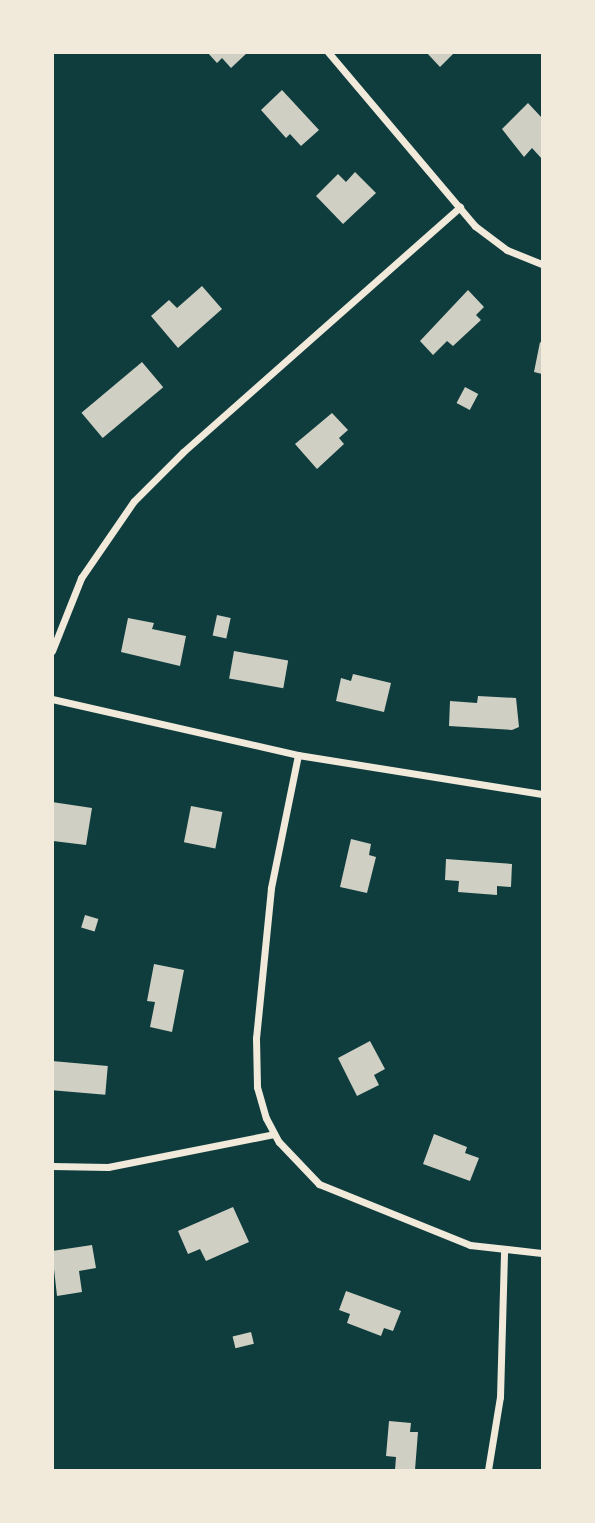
<!DOCTYPE html>
<html>
<head>
<meta charset="utf-8">
<style>
	body { margin:0 }
	#map { position:relative; width:595px; height:1523px; overflow:hidden; background:#0f3d3e; font-family:Bitter,serif }
	div>[style] { position:absolute }
	.building>* { inset:0; background:#cfcfc3; transform-origin:0 0 }
	.minor>* { height:7px; margin:-3.5px; padding:0 3.5px; transform-origin:3.5px; border-radius:3.5px; background:#f1e9da }
	span { translate:-50% -50%; white-space:nowrap; text-align:center; line-height:1.15; -webkit-text-stroke:7px #f1e9da; paint-order:stroke }
	.frame { position:absolute; inset:0; border:54px solid #f1e9da; pointer-events:none }
</style>
</head>
<body>
<div id="map">
	<div class="building">
		<div style="clip-path:polygon(207px 52px,248px 52px,231px 68px,222px 58px,217px 63px)"></div>
		<div style="clip-path:polygon(426px 52px,455px 52px,440px 67px)"></div>
		<div style="clip-path:polygon(282px 90px,319px 130px,301px 146px,290px 134px,286px 138px,261px 110px)"></div>
		<div style="clip-path:polygon(528px 103px,542px 118px,542px 159px,532px 148px,524px 157px,502px 129px)"></div>
		<div style="clip-path:polygon(355px 172px,376px 193px,343px 224px,316px 196px,338px 174px,346px 182px)"></div>
		<div style="clip-path:polygon(202px 286px,222px 309px,178px 348px,151px 316px,169px 300px,177px 308px)"></div>
		<div style="clip-path:polygon(468px 290px,484px 307px,476px 315px,481px 320px,453px 346px,447px 341px,433px 355px,420px 341px)"></div>
		<div style="clip-path:polygon(540px 342px,542px 343px,542px 374px,534px 372px)"></div>
		<div style="left:142px;top:362px;width:33px;height:79px;rotate:50deg"></div>
		<div style="left:465px;top:387px;width:15px;height:18px;rotate:28deg"></div>
		<div style="clip-path:polygon(332px 413px,348px 430px,339px 438px,344px 444px,317px 469px,295px 444px)"></div>
		<div style="left:217px;top:615px;width:14px;height:21px;rotate:12deg"></div>
		<div style="clip-path:polygon(128px 618px,154px 623px,152px 629px,186px 636px,180px 666px,121px 652px)"></div>
		<div style="left:234px;top:651px;width:55px;height:28px;rotate:10deg"></div>
		<div style="clip-path:polygon(353px 674px,391px 683px,384px 712px,336px 701px,341px 678px,351px 681px)"></div>
		<div style="clip-path:polygon(478px 696px,516px 698px,519px 727px,512px 730px,449px 726px,450px 701px,477px 703px)"></div>
		<div style="clip-path:polygon(52px 802px,92px 808px,86px 845px,53px 841px)"></div>
		<div style="left:191px;top:806px;width:32px;height:37px;rotate:11deg"></div>
		<div style="clip-path:polygon(351px 839px,371px 844px,369px 855px,376px 857px,367px 893px,340px 887px)"></div>
		<div style="clip-path:polygon(446px 859px,512px 864px,511px 887px,497px 886px,497px 895px,458px 892px,459px 881px,445px 880px)"></div>
		<div style="left:85px;top:915px;width:14px;height:13px;rotate:17deg"></div>
		<div style="clip-path:polygon(154px 964px,184px 970px,172px 1032px,150px 1027px,155px 1002px,147px 1001px)"></div>
		<div style="clip-path:polygon(370px 1041px,385px 1069px,374px 1075px,379px 1085px,357px 1096px,338px 1058px)"></div>
		<div style="left:52px;top:1061px;width:56px;height:29px;rotate:5deg"></div>
		<div style="clip-path:polygon(434px 1134px,467px 1147px,465px 1153px,479px 1158px,470px 1181px,423px 1164px)"></div>
		<div style="clip-path:polygon(233px 1207px,249px 1242px,206px 1261px,200px 1249px,188px 1254px,178px 1231px)"></div>
		<div style="clip-path:polygon(92px 1245px,96px 1268px,79px 1271px,82px 1292px,57px 1296px,52px 1251px)"></div>
		<div style="clip-path:polygon(346px 1291px,401px 1311px,393px 1331px,384px 1328px,381px 1336px,347px 1323px,350px 1314px,339px 1310px)"></div>
		<div style="left:251px;top:1332px;width:12px;height:19px;rotate:76deg"></div>
		<div style="clip-path:polygon(389px 1421px,411px 1423px,410px 1432px,418px 1432px,415px 1470px,395px 1470px,396px 1457px,386px 1456px)"></div>
	</div>
	<div class="minor">
		<div style="left:328px;top:52px;width:228px;rotate:49.8deg"></div>
		<div style="left:475px;top:226px;width:40px;rotate:37deg"></div>
		<div style="left:507px;top:250px;width:38px;rotate:22deg"></div>
		<div style="left:52px;top:651px;width:79px;rotate:-68.3deg"></div>
		<div style="left:81px;top:578px;width:93px;rotate:-55.5deg"></div>
		<div style="left:134px;top:501px;width:69px;rotate:-45deg"></div>
		<div style="left:183px;top:452px;width:370px;rotate:-41.5deg"></div>
		<div style="left:52px;top:699px;width:252px;rotate:12.8deg"></div>
		<div style="left:298px;top:755px;width:247px;rotate:9.1deg"></div>
		<div style="left:298px;top:755px;width:136px;rotate:101.5deg"></div>
		<div style="left:271px;top:888px;width:151px;rotate:95.7deg"></div>
		<div style="left:256px;top:1038px;width:49px;rotate:88.8deg"></div>
		<div style="left:257px;top:1087px;width:32px;rotate:74deg"></div>
		<div style="left:266px;top:1118px;width:27px;rotate:62deg"></div>
		<div style="left:279px;top:1142px;width:58px;rotate:46.4deg"></div>
		<div style="left:319px;top:1184px;width:163px;rotate:22deg"></div>
		<div style="left:470px;top:1245px;width:72px;rotate:6.3deg"></div>
		<div style="left:52px;top:1166px;width:56px;rotate:1deg"></div>
		<div style="left:108px;top:1167px;width:169px;rotate:-11.2deg"></div>
		<div style="left:488px;top:1470px;width:74px;rotate:-80.7deg"></div>
		<div style="left:500px;top:1397px;width:147px;rotate:-88.4deg"></div>
	</div>
	<div class="frame"></div>
</div>
</body>
</html>
